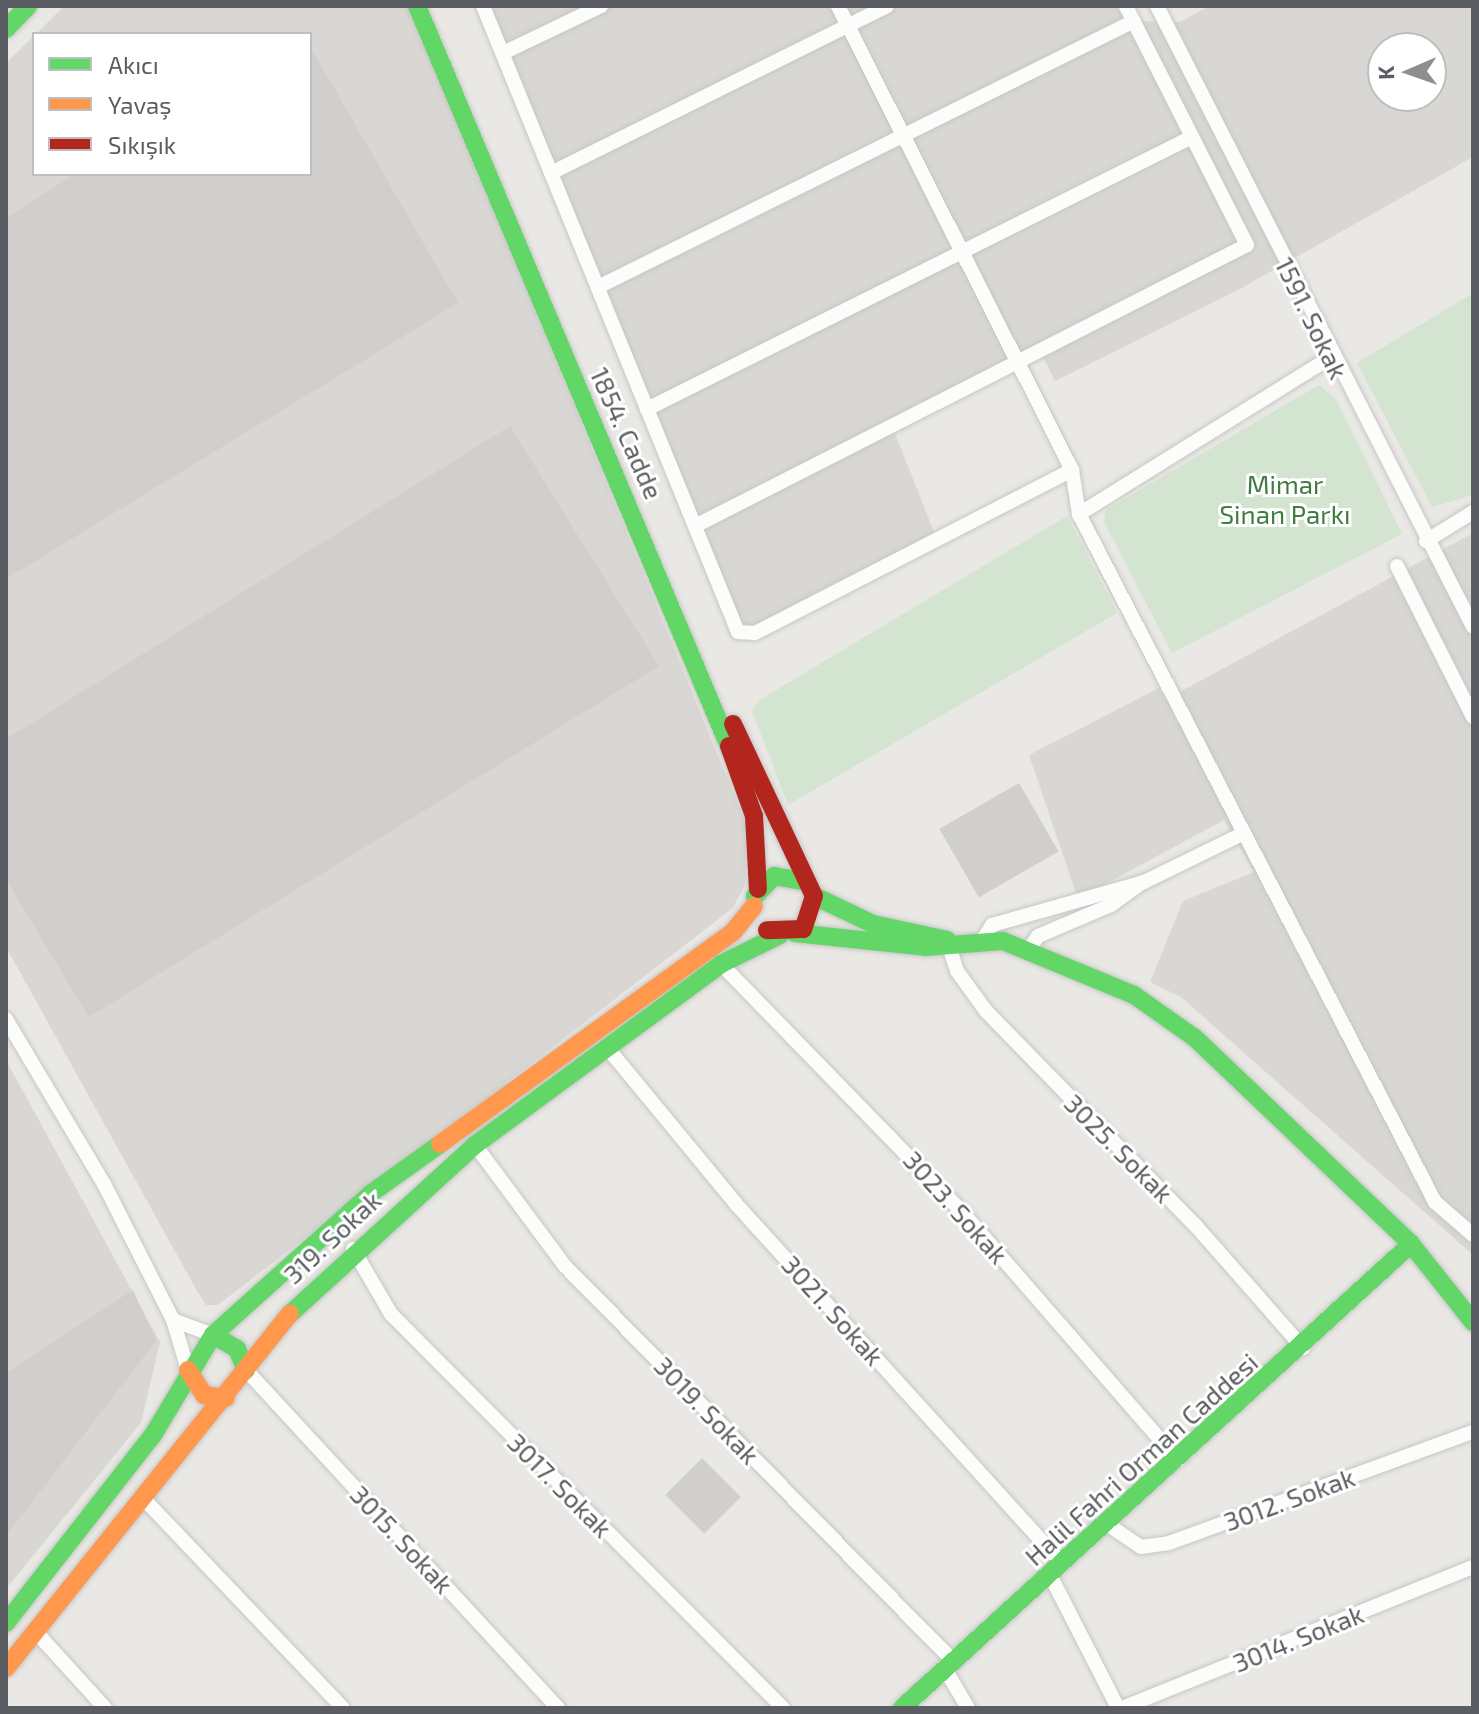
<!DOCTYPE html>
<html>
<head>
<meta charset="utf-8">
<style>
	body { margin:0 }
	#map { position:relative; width:1479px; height:1714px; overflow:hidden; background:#e9e8e4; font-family:"Exo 2",sans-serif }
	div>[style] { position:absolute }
	.industrial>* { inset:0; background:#d9d7d4 }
	.green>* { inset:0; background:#d3e4d1 }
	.building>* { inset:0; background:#d0cfcd; transform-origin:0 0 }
	.roads { filter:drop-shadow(0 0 2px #c6c6c6) drop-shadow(0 0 2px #c6c6c6) }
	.street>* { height:14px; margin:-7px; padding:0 7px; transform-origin:7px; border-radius:7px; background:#fcfcfb }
	.fast>* { height:18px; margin:-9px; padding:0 9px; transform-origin:9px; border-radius:9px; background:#63d668 }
	.slow>* { height:18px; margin:-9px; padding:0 9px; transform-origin:9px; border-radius:9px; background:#ff974d }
	.jam>* { height:18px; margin:-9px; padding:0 9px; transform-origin:9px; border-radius:9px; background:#b3261e }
	span { translate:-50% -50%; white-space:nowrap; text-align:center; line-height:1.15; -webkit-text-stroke:6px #fff; paint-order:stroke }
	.street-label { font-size:26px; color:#5a5d61 }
	.park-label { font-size:26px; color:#3e7c41 }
	.frame { position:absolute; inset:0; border:8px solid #5a5d61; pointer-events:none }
	.legend { position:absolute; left:32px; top:32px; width:280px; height:144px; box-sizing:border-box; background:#fff; border:2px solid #bdbec0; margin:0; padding:10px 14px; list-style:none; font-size:24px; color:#5a5d61 }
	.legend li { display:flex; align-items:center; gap:16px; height:40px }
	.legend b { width:40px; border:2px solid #bdbec0 }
	.north { position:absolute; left:1367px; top:32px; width:80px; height:80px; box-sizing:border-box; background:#fff; border:2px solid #bdbec0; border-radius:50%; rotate:268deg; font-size:22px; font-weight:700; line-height:32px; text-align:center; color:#5a5d61 }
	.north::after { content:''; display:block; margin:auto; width:28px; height:36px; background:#8c8e8f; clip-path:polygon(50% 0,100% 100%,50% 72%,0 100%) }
</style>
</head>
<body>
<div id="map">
	<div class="industrial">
		<div style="clip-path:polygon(64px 6px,410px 6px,747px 826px,745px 885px,733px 908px,218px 1305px,206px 1305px,197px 1291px,6px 947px,6px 63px,34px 36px,34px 174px,310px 174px,310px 34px,36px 34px)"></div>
		<div style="clip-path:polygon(evenodd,483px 6px,1126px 6px,1134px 21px,1180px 22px,1209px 6px,1473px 6px,1473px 157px,1240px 289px,1055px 381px,1040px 351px,892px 426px,936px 537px,746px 635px,483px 6px,1383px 48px,1431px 48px,1431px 96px,1383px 96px,1383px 48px)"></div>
		<div style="clip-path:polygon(1473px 533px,1473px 1255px,1181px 997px,1150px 982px,1183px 901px,1254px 872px,1224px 820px,1078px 899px,1029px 755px,1159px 688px,1165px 700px)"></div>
		<div style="clip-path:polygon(6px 1060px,160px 1342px,141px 1423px,6px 1589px)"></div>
	</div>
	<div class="green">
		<div style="clip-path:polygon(1473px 293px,1473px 495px,1432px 507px,1357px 363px)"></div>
		<div style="clip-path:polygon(1319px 385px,1336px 399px,1402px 534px,1172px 653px,1104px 522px,1106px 510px)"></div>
		<div style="clip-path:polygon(1067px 516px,1117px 613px,788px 805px,752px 711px,758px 701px)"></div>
	</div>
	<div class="building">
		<div style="clip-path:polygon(310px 46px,458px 303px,6px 579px,6px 218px,75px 174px,310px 174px)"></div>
		<div style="clip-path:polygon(510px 426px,659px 666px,89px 1017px,6px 880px,6px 739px)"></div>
		<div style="left:1019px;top:783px;width:79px;height:92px;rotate:60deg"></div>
		<div style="clip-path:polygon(133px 1290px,156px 1341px,6px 1536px,6px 1373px)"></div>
		<div style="left:702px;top:1458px;width:55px;height:52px;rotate:45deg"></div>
	</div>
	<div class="roads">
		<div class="street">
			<div style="left:483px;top:6px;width:676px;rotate:67.84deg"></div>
			<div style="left:738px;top:632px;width:17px;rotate:3deg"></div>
			<div style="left:755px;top:633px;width:356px;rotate:-27.2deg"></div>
			<div style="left:838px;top:6px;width:520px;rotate:63.24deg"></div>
			<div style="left:1072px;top:470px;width:45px;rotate:81deg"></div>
			<div style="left:1079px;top:514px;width:775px;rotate:62.64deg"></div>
			<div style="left:1435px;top:1202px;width:50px;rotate:41deg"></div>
			<div style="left:1157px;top:6px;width:697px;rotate:63.03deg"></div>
			<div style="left:503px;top:53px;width:109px;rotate:-25.6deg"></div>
			<div style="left:551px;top:173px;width:375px;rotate:-26.4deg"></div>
			<div style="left:598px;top:287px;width:598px;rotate:-26.39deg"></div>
			<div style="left:647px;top:409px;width:609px;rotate:-26.52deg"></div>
			<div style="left:1079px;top:514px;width:297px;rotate:-31.9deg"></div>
			<div style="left:695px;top:526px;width:619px;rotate:-26.98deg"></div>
			<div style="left:1247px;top:245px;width:268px;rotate:-116.9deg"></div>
			<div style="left:1426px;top:541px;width:55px;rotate:-31.7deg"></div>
			<div style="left:1397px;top:566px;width:169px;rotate:63.3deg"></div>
			<div style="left:983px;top:939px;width:17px;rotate:-57deg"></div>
			<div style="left:992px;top:925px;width:158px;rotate:-15.8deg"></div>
			<div style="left:1144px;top:882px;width:111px;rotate:-26.1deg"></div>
			<div style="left:947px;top:940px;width:33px;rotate:72deg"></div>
			<div style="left:957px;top:971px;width:49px;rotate:54.1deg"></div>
			<div style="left:986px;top:1011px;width:299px;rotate:45.7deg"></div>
			<div style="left:1195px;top:1225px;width:164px;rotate:48.7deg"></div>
			<div style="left:1029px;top:949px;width:16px;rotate:-55deg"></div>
			<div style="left:1038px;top:936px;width:79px;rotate:-23deg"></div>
			<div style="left:1111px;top:905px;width:39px;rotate:-36deg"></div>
			<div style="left:721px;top:964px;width:349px;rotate:45.8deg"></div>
			<div style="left:964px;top:1214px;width:326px;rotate:49deg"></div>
			<div style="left:6px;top:1019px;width:192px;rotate:59.3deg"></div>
			<div style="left:104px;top:1184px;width:153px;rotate:63.1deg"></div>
			<div style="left:173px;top:1320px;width:52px;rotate:73.3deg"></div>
			<div style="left:610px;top:1051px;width:198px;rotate:50.5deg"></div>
			<div style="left:736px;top:1204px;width:486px;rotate:47.8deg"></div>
			<div style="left:475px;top:1145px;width:151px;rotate:53.4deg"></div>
			<div style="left:565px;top:1266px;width:555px;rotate:45.51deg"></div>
			<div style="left:353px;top:1249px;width:75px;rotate:59.7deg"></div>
			<div style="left:391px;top:1314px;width:556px;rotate:45.15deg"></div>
			<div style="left:173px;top:1320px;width:43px;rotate:20.6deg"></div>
			<div style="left:246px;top:1370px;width:460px;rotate:47.3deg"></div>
			<div style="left:142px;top:1497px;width:291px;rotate:46.4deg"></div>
			<div style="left:1107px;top:1524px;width:41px;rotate:34.1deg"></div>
			<div style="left:1141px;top:1547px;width:28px;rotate:-8deg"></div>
			<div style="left:1169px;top:1543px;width:324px;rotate:-20.1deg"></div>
			<div style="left:1050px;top:1575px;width:149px;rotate:62.9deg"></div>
			<div style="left:35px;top:1631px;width:104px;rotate:47.7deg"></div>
			<div style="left:945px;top:1669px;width:45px;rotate:59.5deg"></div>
			<div style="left:1122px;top:1708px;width:378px;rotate:-21.9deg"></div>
		</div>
		<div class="fast">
			<div style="left:417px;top:6px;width:803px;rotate:67.14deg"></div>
			<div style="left:6px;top:29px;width:32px;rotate:-46deg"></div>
			<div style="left:755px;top:896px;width:28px;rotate:-46deg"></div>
			<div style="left:774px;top:876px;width:29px;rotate:10deg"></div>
			<div style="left:814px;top:896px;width:65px;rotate:25.4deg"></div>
			<div style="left:873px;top:924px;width:76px;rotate:12.2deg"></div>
			<div style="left:795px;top:933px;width:131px;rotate:6.1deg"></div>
			<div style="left:925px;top:947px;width:78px;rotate:-4.4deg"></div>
			<div style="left:1003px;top:941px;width:142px;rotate:22.4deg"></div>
			<div style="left:1134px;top:995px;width:75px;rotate:35.2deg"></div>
			<div style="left:1195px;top:1038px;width:298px;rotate:43.6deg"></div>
			<div style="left:1411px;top:1244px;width:100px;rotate:51.5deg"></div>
			<div style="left:290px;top:1314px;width:251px;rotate:-42.4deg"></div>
			<div style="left:475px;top:1145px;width:305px;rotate:-36.3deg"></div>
			<div style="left:721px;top:964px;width:66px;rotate:-26.2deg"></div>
			<div style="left:213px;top:1335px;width:28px;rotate:30deg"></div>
			<div style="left:237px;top:1349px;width:23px;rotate:67deg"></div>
			<div style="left:6px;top:1623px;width:239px;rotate:-52deg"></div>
			<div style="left:153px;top:1435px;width:117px;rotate:-59deg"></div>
			<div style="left:213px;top:1335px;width:211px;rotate:-41.9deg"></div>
			<div style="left:370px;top:1194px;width:86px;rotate:-35.5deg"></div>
			<div style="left:902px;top:1708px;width:689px;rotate:-42.35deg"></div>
		</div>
		<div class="slow">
			<div style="left:440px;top:1144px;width:362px;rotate:-35.9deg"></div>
			<div style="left:733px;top:932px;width:33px;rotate:-51deg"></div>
			<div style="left:188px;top:1370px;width:30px;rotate:57deg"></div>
			<div style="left:204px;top:1395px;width:22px;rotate:8deg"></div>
			<div style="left:6px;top:1668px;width:454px;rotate:-51.3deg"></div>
		</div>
		<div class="jam">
			<div style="left:733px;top:724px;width:190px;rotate:64.8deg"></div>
			<div style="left:814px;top:896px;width:35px;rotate:108deg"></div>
			<div style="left:803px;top:929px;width:36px;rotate:178deg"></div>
			<div style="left:729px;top:746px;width:74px;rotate:70.3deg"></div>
			<div style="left:754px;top:816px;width:73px;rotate:86.9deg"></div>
		</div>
	</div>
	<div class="street-label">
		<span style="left:1312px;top:318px;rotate:64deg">1591. Sokak</span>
		<span style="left:627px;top:433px;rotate:66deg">1854. Cadde</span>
		<span style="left:1119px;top:1148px;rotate:45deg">3025. Sokak</span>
		<span style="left:956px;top:1207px;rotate:48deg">3023. Sokak</span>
		<span style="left:332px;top:1237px;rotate:-43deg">319. Sokak</span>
		<span style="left:833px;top:1310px;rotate:48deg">3021. Sokak</span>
		<span style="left:707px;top:1410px;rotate:46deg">3019. Sokak</span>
		<span style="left:1141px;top:1459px;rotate:-42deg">Halil Fahri Orman Caddesi</span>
		<span style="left:560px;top:1485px;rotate:45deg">3017. Sokak</span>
		<span style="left:1289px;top:1499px;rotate:-20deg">3012. Sokak</span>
		<span style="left:402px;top:1539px;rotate:47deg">3015. Sokak</span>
		<span style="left:1298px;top:1638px;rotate:-22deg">3014. Sokak</span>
	</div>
	<div class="park-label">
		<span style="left:1285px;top:499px">Mimar<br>Sinan Parkı</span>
	</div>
	<div class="frame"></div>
	<ul class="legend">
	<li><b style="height:10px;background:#63d668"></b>Akıcı</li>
	<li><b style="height:10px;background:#ff974d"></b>Yavaş</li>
	<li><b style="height:10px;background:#b3261e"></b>Sıkışık</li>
	</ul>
	<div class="north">K</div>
</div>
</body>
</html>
